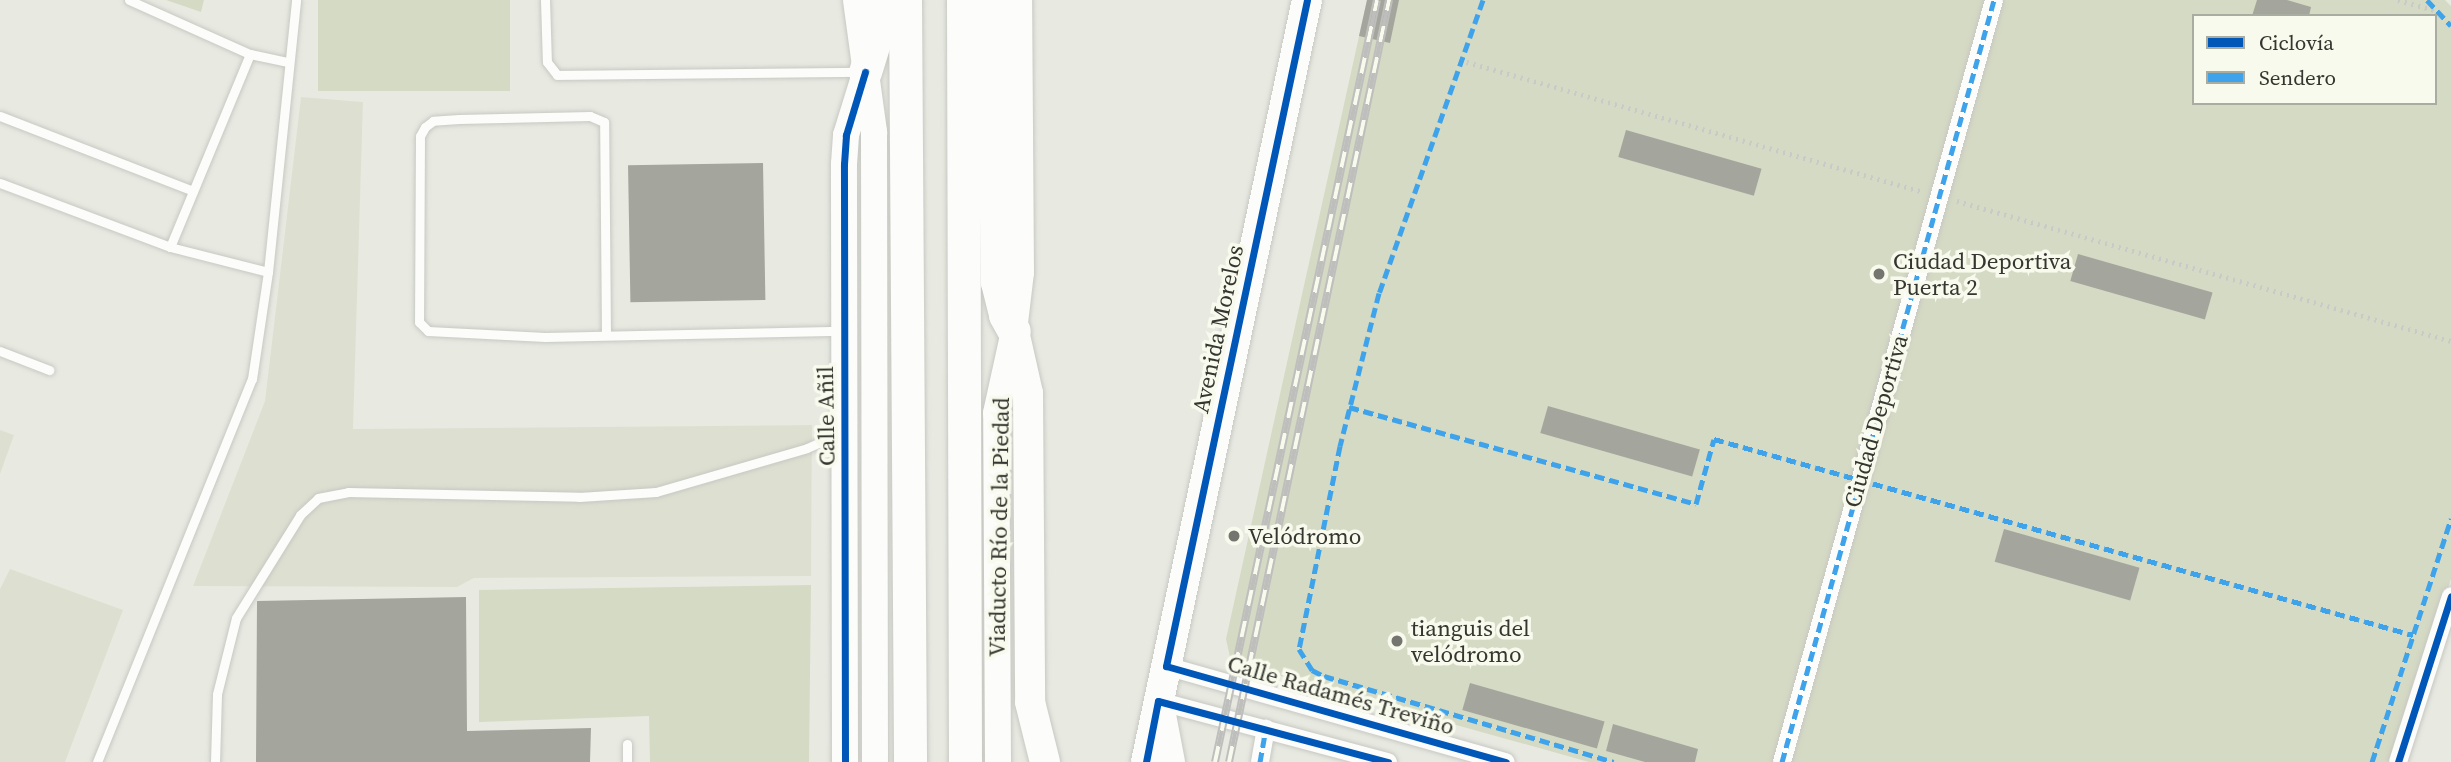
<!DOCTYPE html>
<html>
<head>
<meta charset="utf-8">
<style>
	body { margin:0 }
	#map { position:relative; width:2451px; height:762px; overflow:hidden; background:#e8eae2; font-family:"Source Serif 4",serif }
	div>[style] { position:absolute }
	.built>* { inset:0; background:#dde0d1 }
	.green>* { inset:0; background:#d5dac4; transform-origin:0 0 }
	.building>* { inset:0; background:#a4a69d; transform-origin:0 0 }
	.path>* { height:4.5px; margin-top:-2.25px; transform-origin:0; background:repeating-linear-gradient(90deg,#c9cac7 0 2px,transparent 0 7px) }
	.roads { filter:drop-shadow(0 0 2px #c7c8c2) drop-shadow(0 0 2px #c7c8c2) }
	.lane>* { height:9px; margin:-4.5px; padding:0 4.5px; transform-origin:4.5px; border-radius:4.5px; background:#fcfcfb }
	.street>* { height:18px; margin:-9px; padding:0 9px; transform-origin:9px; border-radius:9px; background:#fcfcfb }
	.secondary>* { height:26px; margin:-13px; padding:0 13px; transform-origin:13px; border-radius:13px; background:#fcfcfb }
	.primary>* { height:30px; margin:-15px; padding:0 15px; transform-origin:15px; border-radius:15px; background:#fcfcfb }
	.highway>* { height:33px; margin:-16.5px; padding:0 16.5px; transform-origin:16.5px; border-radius:16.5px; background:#fcfcfb }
	.rail>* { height:8px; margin-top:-4px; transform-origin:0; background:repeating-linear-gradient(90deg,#f7faec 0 16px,#bebfbd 0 32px); box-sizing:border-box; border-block:2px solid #bebfbd }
	.quiet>* { height:5px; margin-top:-2.5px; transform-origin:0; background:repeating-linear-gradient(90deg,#3ea3eb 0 10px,transparent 0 15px) }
	.cycleway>* { height:7px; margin:-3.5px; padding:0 3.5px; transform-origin:3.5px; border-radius:3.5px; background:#0057b8 }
	.dots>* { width:19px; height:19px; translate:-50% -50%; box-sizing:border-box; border:4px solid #f7faec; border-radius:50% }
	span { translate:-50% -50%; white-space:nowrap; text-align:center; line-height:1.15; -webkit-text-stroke:7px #f7faec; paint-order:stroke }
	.poi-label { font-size:23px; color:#353630 }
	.left { translate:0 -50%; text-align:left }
	.street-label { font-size:23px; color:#353630 }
	.legend { position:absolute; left:2192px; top:14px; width:245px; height:91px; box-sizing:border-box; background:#f7faec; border:2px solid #a9aca1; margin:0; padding:9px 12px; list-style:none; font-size:21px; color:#353630 }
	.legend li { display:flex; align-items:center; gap:14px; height:35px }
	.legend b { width:35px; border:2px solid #a9aca1 }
</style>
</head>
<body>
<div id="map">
	<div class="built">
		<div style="clip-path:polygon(301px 97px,363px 102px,353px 429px,812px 425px,811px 576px,474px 578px,457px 587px,193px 586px,265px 401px)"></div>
		<div style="clip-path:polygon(0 430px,14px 435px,0 474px)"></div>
		<div style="clip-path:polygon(10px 569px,123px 610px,65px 762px,0 762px,0 589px)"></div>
	</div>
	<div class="green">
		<div style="clip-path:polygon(166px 0,204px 0,201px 12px)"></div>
		<div style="left:318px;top:0;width:192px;height:91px"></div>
		<div style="clip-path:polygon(evenodd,1367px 0,2445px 0,2451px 6px,2451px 579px,2391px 762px,1589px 762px,1238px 664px,1230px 657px,1226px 639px,1367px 0,2194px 16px,2435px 16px,2435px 103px,2194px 103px,2194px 16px)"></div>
		<div style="clip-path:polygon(811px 585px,809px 762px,650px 762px,649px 716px,479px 722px,479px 590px)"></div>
	</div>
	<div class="building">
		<div style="clip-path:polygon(1367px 0,1399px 0,1390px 43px,1359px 36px)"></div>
		<div style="clip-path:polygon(2257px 0,2287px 0,2311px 7px,2309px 16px,2252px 16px)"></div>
		<div style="left:1626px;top:130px;width:141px;height:28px;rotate:16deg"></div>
		<div style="left:763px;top:163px;width:137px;height:135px;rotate:89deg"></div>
		<div style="left:2078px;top:254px;width:140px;height:28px;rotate:16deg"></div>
		<div style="left:1548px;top:406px;width:158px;height:28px;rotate:16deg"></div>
		<div style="left:2004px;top:529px;width:141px;height:34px;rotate:16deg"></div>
		<div style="clip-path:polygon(466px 597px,467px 731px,591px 728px,590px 762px,256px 762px,257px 601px)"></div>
		<div style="left:1470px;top:683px;width:140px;height:28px;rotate:16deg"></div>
		<div style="clip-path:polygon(1613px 724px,1698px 749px,1695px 762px,1645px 762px,1606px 751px)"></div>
	</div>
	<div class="path">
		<div style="left:2398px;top:0;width:41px;rotate:15.4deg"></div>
		<div style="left:1460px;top:60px;width:479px;rotate:15.9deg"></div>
		<div style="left:1957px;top:201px;width:513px;rotate:15.82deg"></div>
	</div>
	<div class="roads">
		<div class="lane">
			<div style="left:129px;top:0;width:133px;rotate:24.1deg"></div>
			<div style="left:250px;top:54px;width:39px;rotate:12deg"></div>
			<div style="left:545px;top:0;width:62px;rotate:88.2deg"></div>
			<div style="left:547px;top:62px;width:16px;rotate:52deg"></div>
			<div style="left:557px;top:75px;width:303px;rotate:-0.6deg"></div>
			<div style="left:250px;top:54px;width:209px;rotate:112.5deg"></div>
			<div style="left:170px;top:247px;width:101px;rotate:14.3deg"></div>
			<div style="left:0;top:116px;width:207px;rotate:21.2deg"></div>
			<div style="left:0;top:183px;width:182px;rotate:20.6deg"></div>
			<div style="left:606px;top:335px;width:213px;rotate:-90.5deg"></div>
			<div style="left:604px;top:122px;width:15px;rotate:-157deg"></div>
			<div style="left:590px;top:116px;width:131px;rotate:178.7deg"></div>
			<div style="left:459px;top:119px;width:26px;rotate:176deg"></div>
			<div style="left:433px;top:121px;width:10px;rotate:143deg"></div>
			<div style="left:425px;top:127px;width:10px;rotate:119deg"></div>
			<div style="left:420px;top:136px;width:186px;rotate:90.3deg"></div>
			<div style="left:419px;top:322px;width:13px;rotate:45deg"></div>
			<div style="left:428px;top:331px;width:117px;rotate:2.9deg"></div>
			<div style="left:545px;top:337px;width:297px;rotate:-1.2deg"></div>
			<div style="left:0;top:351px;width:53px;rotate:21.2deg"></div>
			<div style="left:627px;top:744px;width:18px;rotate:90deg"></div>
			<div style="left:97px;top:762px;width:413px;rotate:-68deg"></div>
			<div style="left:252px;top:379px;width:108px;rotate:-81.5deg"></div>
			<div style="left:268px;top:272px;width:273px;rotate:-84.1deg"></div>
			<div style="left:215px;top:762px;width:68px;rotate:-88.3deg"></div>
			<div style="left:217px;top:694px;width:78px;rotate:-76deg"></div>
			<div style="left:236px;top:618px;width:121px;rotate:-58.1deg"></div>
			<div style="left:300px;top:515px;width:25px;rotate:-43deg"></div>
			<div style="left:318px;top:498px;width:31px;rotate:-11deg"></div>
			<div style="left:348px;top:492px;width:231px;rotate:1.2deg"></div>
			<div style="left:579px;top:497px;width:77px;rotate:-3.7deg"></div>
			<div style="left:656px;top:492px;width:157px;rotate:-16.2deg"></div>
			<div style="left:807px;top:448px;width:35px;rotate:-24deg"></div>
		</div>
		<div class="street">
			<div style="left:1166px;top:666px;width:353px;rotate:15.8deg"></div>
			<div style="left:1158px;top:701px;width:238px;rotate:14.9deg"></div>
			<div style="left:1260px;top:762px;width:34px;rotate:-80deg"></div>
			<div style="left:1782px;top:762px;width:791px;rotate:-74.45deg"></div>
			<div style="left:2398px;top:762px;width:174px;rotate:-72.3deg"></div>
		</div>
		<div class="secondary">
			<div style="left:856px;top:0;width:133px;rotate:82.2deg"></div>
			<div style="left:874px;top:132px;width:630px;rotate:89.91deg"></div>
			<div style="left:845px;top:762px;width:598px;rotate:-90.1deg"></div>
			<div style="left:844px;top:164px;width:29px;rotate:-86deg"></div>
			<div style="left:846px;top:135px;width:61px;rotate:-72.8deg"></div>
			<div style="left:998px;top:762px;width:349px;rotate:-90.3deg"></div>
			<div style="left:996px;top:413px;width:84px;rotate:-77.6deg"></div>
			<div style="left:1014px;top:331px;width:59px;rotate:-83.2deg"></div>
			<div style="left:1021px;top:272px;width:272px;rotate:-90.4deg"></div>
		</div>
		<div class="primary">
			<div style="left:1014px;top:331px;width:64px;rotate:77.3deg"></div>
			<div style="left:1028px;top:393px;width:309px;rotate:89.6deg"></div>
			<div style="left:1030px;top:702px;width:62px;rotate:76deg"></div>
			<div style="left:1161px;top:715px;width:48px;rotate:79.2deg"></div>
			<div style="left:1146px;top:762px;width:779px;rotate:-78.07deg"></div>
		</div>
		<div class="highway">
			<div style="left:905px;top:0;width:762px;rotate:89.62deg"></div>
			<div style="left:963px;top:0;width:762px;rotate:89.85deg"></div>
			<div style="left:993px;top:0;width:282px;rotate:89.2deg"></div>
			<div style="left:997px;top:282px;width:34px;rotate:76deg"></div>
			<div style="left:1005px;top:315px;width:18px;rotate:61deg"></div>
			<div style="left:865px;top:72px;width:38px;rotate:-73deg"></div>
			<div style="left:876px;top:36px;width:36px;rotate:-85deg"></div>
		</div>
	</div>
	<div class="rail">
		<div style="left:1215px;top:762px;width:779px;rotate:-78deg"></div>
		<div style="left:1229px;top:762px;width:779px;rotate:-78.14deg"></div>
	</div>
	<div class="quiet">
		<div style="left:1483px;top:0;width:311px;rotate:109.5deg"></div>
		<div style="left:1379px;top:293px;width:158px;rotate:104.3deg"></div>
		<div style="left:1340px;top:446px;width:207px;rotate:101.4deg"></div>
		<div style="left:1299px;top:649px;width:25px;rotate:58deg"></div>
		<div style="left:1312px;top:670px;width:13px;rotate:27deg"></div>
		<div style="left:1324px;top:676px;width:302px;rotate:16.5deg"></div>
		<div style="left:2427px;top:0;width:35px;rotate:47deg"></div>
		<div style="left:1349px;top:407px;width:360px;rotate:15.6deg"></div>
		<div style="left:1696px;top:504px;width:67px;rotate:-74.5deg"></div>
		<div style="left:1714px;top:439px;width:726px;rotate:15.66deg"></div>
		<div style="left:1260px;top:762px;width:34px;rotate:-80deg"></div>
		<div style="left:1782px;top:762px;width:791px;rotate:-74.45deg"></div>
		<div style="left:2372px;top:762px;width:256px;rotate:-72deg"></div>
	</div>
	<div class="cycleway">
		<div style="left:1307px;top:0;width:681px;rotate:101.95deg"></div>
		<div style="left:1166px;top:666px;width:353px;rotate:15.8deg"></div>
		<div style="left:845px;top:762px;width:598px;rotate:-90.1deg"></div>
		<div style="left:844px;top:164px;width:29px;rotate:-86deg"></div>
		<div style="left:846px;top:135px;width:66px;rotate:-73.2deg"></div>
		<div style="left:1146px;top:762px;width:62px;rotate:-78.9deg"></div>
		<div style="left:1158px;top:701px;width:238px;rotate:14.9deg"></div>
		<div style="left:2398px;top:762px;width:174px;rotate:-72.3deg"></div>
	</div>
	<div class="dots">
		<div style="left:1879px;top:274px;background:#74756e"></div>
		<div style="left:1234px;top:536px;background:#74756e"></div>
		<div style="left:1397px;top:641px;background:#74756e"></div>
	</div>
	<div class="poi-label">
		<span class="left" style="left:1893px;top:274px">Ciudad Deportiva<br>Puerta 2</span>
		<span class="left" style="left:1248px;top:536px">Velódromo</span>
		<span class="left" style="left:1411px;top:641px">tianguis del<br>velódromo</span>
	</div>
	<div class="street-label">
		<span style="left:1218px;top:329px;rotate:-78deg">Avenida Morelos</span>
		<span style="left:826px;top:416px;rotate:-91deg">Calle Añil</span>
		<span style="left:1876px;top:421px;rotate:-74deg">Ciudad Deportiva</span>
		<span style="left:999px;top:527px;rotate:-89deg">Viaducto Río de la Piedad</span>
		<span style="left:1341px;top:695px;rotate:16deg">Calle Radamés Treviño</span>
	</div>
	<ul class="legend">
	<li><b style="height:9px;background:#0057b8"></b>Ciclovía</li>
	<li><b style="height:9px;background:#3ea3eb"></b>Sendero</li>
	</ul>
</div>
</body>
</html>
